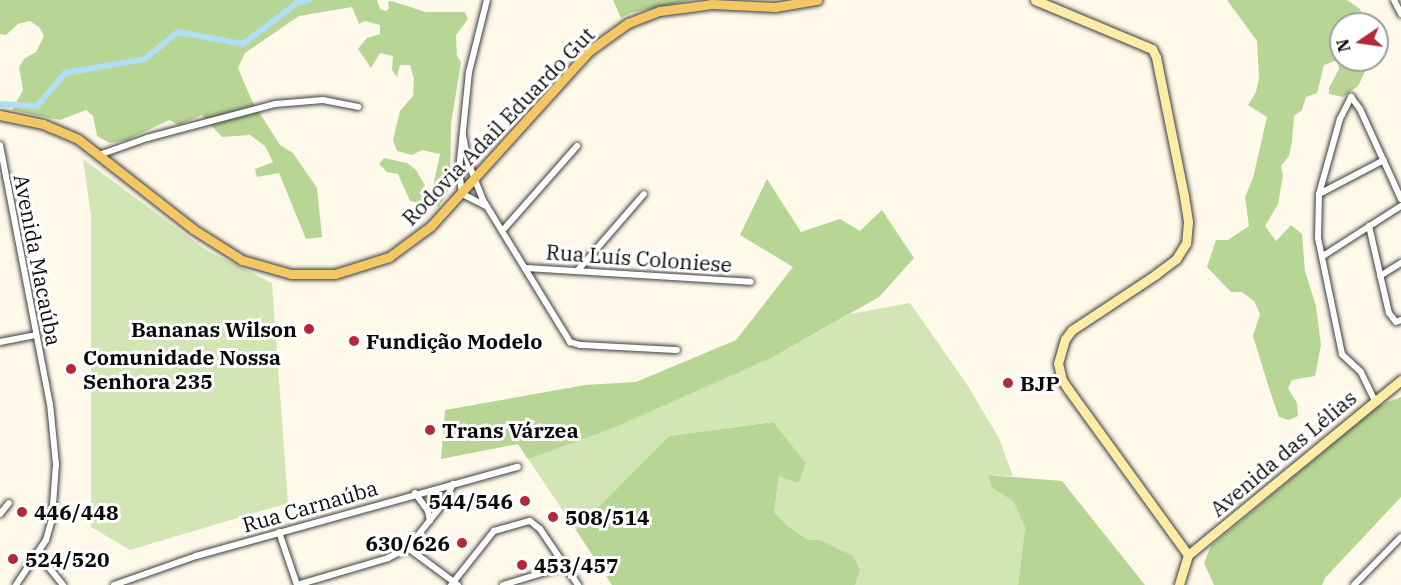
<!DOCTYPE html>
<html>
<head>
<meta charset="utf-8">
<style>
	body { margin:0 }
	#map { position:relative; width:1401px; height:585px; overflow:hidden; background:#fef9e9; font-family:"IBM Plex Serif",serif }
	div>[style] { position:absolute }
	.green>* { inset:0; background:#d2e6b5 }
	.forest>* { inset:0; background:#b7d695 }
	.canal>* { height:6px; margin:-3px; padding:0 3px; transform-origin:3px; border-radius:3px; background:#b0def3 }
	.roads { filter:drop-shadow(0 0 2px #3d3d3d) drop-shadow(0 0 2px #3d3d3d) }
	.street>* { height:6px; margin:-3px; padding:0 3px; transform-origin:3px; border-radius:3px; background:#fff }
	.secondary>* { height:9px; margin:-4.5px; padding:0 4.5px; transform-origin:4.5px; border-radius:4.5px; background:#fceca6 }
	.primary>* { height:9px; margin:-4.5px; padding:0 4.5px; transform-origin:4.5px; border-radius:4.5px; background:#f3c764 }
	.dots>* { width:16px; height:16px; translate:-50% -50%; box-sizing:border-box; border:3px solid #fff; border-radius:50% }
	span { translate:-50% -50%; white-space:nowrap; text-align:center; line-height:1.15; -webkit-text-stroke:6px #fff; paint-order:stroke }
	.street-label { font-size:21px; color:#0a0a0a }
	.poi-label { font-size:21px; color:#0a0a0a; font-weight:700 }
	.right { translate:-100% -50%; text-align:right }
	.left { translate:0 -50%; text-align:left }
	.north { position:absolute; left:1329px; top:12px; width:60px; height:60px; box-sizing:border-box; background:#fff; border:2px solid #9d9d9d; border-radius:50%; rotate:257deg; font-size:16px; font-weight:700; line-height:24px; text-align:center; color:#0a0a0a }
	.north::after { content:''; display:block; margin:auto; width:21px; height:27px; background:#b42939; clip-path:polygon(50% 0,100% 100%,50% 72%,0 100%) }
</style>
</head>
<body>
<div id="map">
	<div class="green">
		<div style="clip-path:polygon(83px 159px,206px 250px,272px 283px,288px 503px,130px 550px,91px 527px,91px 216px)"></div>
		<div style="clip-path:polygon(910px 303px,968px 386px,999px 438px,1013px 476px,989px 475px,992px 488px,1013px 501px,1025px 527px,1018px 585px,855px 585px,857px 578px,789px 527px,774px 512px,779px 475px,806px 463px,772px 422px,669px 436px,576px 530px,528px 459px,773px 357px,850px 314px)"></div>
		<div style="clip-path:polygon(441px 492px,443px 499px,439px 505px,433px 511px,429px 509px,423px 498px)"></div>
	</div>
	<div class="forest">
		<div style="clip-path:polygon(0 0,377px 0,380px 9px,386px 11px,389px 8px,388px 2px,391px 1px,426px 12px,465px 12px,468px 19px,456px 35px,457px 56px,461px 62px,451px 124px,450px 185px,446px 196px,438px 207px,410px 201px,398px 174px,387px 172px,379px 164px,384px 158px,407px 163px,416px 170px,428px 191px,433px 187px,440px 154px,422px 150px,412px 155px,397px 151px,393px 140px,400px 111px,413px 96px,414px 79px,410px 65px,400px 65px,397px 77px,392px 70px,393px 56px,380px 53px,371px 68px,358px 49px,367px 38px,380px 34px,380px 25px,365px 21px,359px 24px,352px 7px,299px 16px,245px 53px,238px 68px,252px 101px,280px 145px,293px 153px,317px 188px,322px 237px,306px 239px,279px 173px,257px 177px,255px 169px,273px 162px,265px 146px,250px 135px,222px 137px,202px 115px,179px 125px,169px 120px,127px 140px,110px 143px,97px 136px,93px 116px,86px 110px,60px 120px,12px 110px,23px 90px,19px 67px,24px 59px,36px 52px,44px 36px,39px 27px,30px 21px,18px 24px,6px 35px,0 34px)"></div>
		<div style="clip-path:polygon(613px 0,691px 0,630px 13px,621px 18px)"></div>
		<div style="clip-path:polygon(1227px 0,1347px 0,1360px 9px,1366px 24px,1341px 24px,1341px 60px,1371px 60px,1358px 86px,1343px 97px,1329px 94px,1329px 88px,1339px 69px,1338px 63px,1334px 61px,1324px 65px,1317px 93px,1306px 97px,1302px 110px,1294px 116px,1292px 142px,1289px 156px,1281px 166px,1283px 176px,1278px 204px,1265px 226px,1276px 241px,1291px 225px,1302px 234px,1305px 271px,1316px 306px,1321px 345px,1315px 376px,1292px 380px,1288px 388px,1297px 403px,1298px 416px,1289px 420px,1279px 417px,1269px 388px,1253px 336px,1260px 314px,1254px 301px,1242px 292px,1231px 292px,1207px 267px,1216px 240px,1228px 240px,1249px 226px,1245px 197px,1253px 178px,1267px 117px,1248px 105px,1256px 92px,1259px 78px,1257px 41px)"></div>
		<div style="clip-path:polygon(767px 179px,801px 232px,840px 219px,860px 231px,882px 210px,914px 258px,879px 297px,773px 357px,613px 428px,528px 459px,518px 444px,441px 459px,445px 410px,585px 385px,636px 382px,736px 340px,793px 267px,740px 235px)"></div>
		<div style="clip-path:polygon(1401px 397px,1401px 497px,1325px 578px,1322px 585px,1214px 585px,1204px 563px,1211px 546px,1378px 406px)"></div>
		<div style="clip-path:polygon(773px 422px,806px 463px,798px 483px,779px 476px,774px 512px,789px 527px,808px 540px,820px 540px,853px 556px,860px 570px,855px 585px,612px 585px,576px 530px,669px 436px)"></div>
		<div style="clip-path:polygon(988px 475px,1062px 481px,1145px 585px,1018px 585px,1025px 527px,1013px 501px,992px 488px)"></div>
	</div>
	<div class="canal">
		<div style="left:0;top:104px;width:37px;rotate:3deg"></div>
		<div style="left:37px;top:106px;width:43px;rotate:-49.7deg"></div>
		<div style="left:65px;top:73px;width:81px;rotate:-9.9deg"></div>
		<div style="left:145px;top:59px;width:43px;rotate:-39.3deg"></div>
		<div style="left:178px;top:32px;width:66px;rotate:10.5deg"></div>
		<div style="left:243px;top:44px;width:68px;rotate:-37.2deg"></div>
		<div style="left:297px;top:3px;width:12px;rotate:-14deg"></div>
	</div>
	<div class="roads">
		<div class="street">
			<div style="left:1394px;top:0;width:16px;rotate:63deg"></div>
			<div style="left:463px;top:135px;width:27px;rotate:80deg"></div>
			<div style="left:468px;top:162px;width:41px;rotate:68.5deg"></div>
			<div style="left:483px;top:200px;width:167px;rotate:58.5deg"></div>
			<div style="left:570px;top:342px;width:10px;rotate:17deg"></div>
			<div style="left:580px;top:345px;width:97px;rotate:3deg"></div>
			<div style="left:0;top:145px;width:264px;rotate:79.1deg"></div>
			<div style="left:50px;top:404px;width:60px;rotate:84.3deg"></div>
			<div style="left:56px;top:464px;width:55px;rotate:94.2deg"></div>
			<div style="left:52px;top:519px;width:22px;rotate:106deg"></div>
			<div style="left:46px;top:540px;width:54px;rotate:123.7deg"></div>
			<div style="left:99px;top:155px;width:51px;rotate:-19.5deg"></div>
			<div style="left:147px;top:138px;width:132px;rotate:-14.9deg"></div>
			<div style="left:275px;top:104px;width:48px;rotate:-4.8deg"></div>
			<div style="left:323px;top:100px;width:36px;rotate:11deg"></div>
			<div style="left:1319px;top:194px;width:73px;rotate:-27.6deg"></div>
			<div style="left:486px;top:206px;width:27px;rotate:-153deg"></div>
			<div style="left:462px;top:194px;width:24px;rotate:-97deg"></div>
			<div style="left:459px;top:170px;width:99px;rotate:-84.2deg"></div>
			<div style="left:469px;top:72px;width:74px;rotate:-76deg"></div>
			<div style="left:1369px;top:226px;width:89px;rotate:77.1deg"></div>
			<div style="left:1389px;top:313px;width:11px;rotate:52deg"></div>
			<div style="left:1396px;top:322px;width:5px;rotate:-22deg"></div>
			<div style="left:503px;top:230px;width:112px;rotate:-48.6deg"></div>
			<div style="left:1323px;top:256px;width:93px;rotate:-32.7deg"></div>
			<div style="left:525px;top:268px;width:226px;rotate:3.5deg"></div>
			<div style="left:579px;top:269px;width:99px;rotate:-49.1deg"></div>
			<div style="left:1380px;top:276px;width:25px;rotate:-32deg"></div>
			<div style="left:0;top:342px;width:36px;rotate:-11deg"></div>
			<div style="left:1375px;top:401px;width:32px;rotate:-116deg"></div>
			<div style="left:1361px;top:372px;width:26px;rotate:-137deg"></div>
			<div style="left:1342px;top:354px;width:118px;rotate:-101.7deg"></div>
			<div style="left:1318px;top:238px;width:44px;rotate:-88.7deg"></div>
			<div style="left:1319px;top:194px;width:78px;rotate:-74.4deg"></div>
			<div style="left:1340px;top:119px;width:25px;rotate:-63deg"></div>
			<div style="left:1351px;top:97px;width:15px;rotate:53deg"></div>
			<div style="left:1360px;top:109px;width:99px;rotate:65.5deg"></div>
			<div style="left:415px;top:493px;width:22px;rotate:54deg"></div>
			<div style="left:428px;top:511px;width:10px;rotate:79deg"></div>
			<div style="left:0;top:514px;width:14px;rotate:-51deg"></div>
			<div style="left:279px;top:532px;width:56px;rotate:71.2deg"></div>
			<div style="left:408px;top:548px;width:62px;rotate:36.5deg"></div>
			<div style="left:38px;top:554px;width:40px;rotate:51deg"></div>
			<div style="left:114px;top:585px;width:87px;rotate:-19.5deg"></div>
			<div style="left:196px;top:556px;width:334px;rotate:-15.5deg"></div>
			<div style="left:297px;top:585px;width:95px;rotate:-16.5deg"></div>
			<div style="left:388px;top:558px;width:22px;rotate:-27deg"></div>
			<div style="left:408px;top:548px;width:60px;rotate:-51.8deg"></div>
			<div style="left:445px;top:501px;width:19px;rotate:-65deg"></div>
			<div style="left:451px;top:585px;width:69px;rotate:-51.5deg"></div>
			<div style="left:494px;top:531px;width:37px;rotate:-16deg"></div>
			<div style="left:530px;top:521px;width:13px;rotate:39deg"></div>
			<div style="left:540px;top:529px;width:68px;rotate:55.8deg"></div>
			<div style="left:503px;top:585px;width:65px;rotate:-17deg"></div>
			<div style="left:1354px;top:585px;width:67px;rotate:-45.6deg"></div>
		</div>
		<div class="secondary">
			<div style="left:1035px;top:0;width:119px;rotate:22.7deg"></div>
			<div style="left:1145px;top:46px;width:8px;rotate:23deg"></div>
			<div style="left:1152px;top:49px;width:9px;rotate:63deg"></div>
			<div style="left:1156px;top:57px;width:142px;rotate:78.6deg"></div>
			<div style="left:1184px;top:196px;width:26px;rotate:81deg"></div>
			<div style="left:1188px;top:222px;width:21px;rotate:95deg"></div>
			<div style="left:1186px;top:243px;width:19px;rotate:122deg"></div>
			<div style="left:1176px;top:259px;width:26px;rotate:143deg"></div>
			<div style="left:1155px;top:275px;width:100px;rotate:146.5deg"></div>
			<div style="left:1072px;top:330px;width:11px;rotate:128deg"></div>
			<div style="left:1065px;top:339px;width:25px;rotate:106deg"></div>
			<div style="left:1058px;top:363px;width:17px;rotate:77deg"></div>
			<div style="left:1062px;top:380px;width:11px;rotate:56deg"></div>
			<div style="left:1068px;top:389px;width:205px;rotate:54.1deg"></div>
			<div style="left:1188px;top:555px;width:31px;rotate:107deg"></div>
			<div style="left:1188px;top:555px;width:276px;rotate:-39.4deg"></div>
		</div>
		<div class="primary">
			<div style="left:0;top:115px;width:44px;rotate:11.8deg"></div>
			<div style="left:43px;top:124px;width:38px;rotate:23deg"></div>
			<div style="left:78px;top:139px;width:146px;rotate:38deg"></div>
			<div style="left:193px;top:229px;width:58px;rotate:32.3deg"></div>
			<div style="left:242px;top:260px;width:51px;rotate:15.9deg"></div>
			<div style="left:291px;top:274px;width:44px"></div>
			<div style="left:335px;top:274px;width:57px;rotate:-17.5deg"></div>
			<div style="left:389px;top:257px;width:52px;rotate:-36.4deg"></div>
			<div style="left:431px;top:226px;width:236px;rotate:-47.9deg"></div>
			<div style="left:589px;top:51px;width:48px;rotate:-35.7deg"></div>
			<div style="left:628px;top:23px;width:33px;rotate:-21deg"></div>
			<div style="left:659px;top:11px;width:24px;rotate:-7deg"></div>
			<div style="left:683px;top:8px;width:29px;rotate:-8deg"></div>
			<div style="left:712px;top:4px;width:63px;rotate:2.7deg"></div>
			<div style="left:775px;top:7px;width:43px;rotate:-9.5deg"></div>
		</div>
	</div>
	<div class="dots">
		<div style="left:309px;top:329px;background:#b42939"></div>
		<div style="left:354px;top:341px;background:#b42939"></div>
		<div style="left:71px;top:369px;background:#b42939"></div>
		<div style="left:1008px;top:383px;background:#b42939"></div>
		<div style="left:430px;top:430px;background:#b42939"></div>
		<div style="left:525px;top:501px;background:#b42939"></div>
		<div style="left:22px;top:512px;background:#b42939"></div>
		<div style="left:553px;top:517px;background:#b42939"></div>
		<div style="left:462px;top:543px;background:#b42939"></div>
		<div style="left:13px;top:559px;background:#b42939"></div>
		<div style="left:522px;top:565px;background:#b42939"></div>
	</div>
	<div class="street-label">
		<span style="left:498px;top:126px;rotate:-46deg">Rodovia Adail Eduardo Gut</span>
		<span style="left:639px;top:258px;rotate:4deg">Rua Luís Coloniese</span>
		<span style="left:38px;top:260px;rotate:79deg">Avenida Macaúba</span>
		<span style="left:1283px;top:453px;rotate:-40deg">Avenida das Lélias</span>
		<span style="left:310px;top:506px;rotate:-16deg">Rua Carnaúba</span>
	</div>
	<div class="poi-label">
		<span class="right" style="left:297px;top:329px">Bananas Wilson</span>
		<span class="left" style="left:366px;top:341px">Fundição Modelo</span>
		<span class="left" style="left:83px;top:369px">Comunidade Nossa<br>Senhora 235</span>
		<span class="left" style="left:1020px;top:383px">BJP</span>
		<span class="left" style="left:442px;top:430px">Trans Várzea</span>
		<span class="right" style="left:513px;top:501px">544/546</span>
		<span class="left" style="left:34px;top:512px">446/448</span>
		<span class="left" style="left:565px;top:517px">508/514</span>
		<span class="right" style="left:450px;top:543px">630/626</span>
		<span class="left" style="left:25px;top:559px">524/520</span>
		<span class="left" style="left:534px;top:565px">453/457</span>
	</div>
	<div class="north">N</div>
</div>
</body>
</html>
